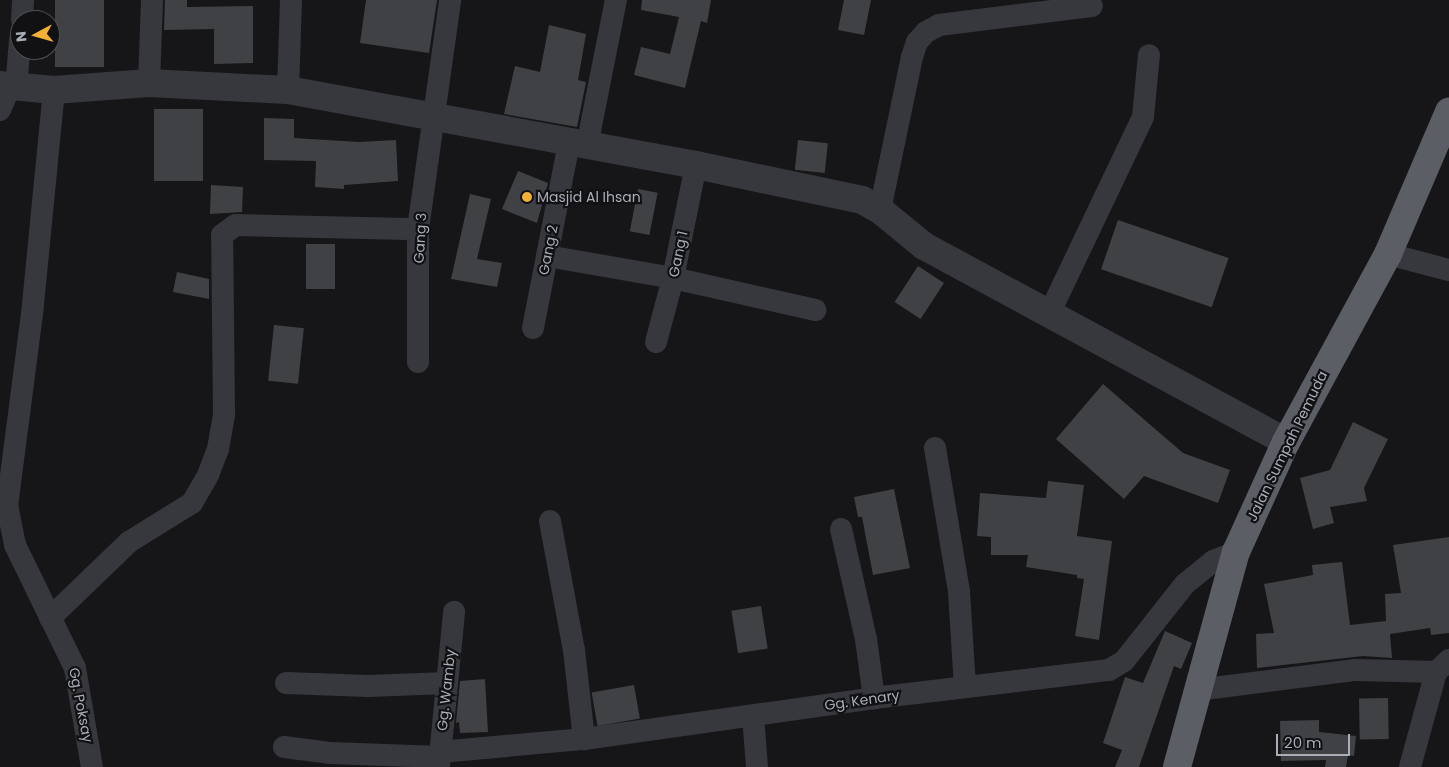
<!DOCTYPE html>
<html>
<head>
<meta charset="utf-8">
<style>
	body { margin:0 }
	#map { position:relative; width:1449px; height:767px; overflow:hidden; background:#161618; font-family:Poppins,sans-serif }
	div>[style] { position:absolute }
	.building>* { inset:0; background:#404145; transform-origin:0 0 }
	.minor>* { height:22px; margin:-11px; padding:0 11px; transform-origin:11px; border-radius:11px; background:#37383d }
	.tertiary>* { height:28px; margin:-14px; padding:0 14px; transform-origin:14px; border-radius:14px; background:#37383d }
	.trunk>* { height:28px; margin:-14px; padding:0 14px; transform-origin:14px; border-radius:14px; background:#5b5e65 }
	.dots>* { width:14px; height:14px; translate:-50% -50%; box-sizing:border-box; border:2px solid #111113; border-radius:50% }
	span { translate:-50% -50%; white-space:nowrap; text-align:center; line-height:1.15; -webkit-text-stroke:4.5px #111113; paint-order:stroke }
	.poi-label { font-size:14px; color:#a8adb8 }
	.left { translate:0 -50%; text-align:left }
	.street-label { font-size:14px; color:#a8adb8 }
	.north { position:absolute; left:10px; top:10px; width:50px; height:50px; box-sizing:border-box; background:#111113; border:1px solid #4d4f55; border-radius:50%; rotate:264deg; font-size:14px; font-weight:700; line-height:20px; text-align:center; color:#a8adb8 }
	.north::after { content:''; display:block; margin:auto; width:18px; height:22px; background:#f2b134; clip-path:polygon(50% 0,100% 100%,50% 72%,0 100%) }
	.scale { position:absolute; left:1276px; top:734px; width:74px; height:22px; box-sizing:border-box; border:2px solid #a8adb8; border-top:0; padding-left:6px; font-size:15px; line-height:18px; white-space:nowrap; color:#a8adb8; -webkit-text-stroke:4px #111113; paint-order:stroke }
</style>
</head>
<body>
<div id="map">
	<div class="building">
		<div style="left:55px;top:0;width:49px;height:67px"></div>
		<div style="clip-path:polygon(165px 0,187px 0,187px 7px,253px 6px,253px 63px,214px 64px,214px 29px,164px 30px)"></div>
		<div style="clip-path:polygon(366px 0,437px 0,429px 53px,360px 43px)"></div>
		<div style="clip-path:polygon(642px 0,711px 0,707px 23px,701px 21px,685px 88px,634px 75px,641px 47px,670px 54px,679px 17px,641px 10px)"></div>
		<div style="clip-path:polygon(844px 0,871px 0,864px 35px,838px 30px)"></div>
		<div style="clip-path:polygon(549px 25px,586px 34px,578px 80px,586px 82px,577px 127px,504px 114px,515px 66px,540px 72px)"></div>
		<div style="left:154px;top:109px;width:49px;height:72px"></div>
		<div style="clip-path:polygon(264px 118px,294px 119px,294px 138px,359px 142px,396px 140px,398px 181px,344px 185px,344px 189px,315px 187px,316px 161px,264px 160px)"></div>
		<div style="left:798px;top:140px;width:30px;height:30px;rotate:6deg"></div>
		<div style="clip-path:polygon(518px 171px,548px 183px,537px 223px,502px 209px)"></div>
		<div style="clip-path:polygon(211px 185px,243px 187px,242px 212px,210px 214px)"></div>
		<div style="left:638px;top:189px;width:20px;height:43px;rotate:11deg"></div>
		<div style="clip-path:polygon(470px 194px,491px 199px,477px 259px,502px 263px,497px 287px,451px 279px)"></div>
		<div style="left:1118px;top:220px;width:117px;height:52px;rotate:19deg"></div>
		<div style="left:306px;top:244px;width:29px;height:45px"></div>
		<div style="left:918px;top:266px;width:31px;height:43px;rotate:33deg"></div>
		<div style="clip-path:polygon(177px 272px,209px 279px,209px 299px,173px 292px)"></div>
		<div style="left:274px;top:325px;width:30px;height:56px;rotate:6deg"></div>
		<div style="clip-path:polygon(1103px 384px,1183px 453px,1230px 470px,1218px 503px,1144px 476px,1124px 499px,1056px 439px)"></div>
		<div style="clip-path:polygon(1353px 422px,1388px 439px,1364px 488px,1367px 501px,1330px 507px,1334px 523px,1313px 529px,1300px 478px,1330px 470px)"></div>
		<div style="clip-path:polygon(1048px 481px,1084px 485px,1077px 536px,1112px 541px,1099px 640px,1075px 636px,1084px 579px,1077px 578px,1077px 575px,1026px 567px,1028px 555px,991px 555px,991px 537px,977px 536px,980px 493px,1046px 498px)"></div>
		<div style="clip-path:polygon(894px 489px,910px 568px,873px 575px,862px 517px,858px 517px,854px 497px)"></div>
		<div style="clip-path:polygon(1449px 537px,1449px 633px,1431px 635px,1430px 628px,1390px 634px,1392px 658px,1363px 656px,1257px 668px,1256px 634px,1274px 633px,1264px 584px,1313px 575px,1312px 565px,1342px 562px,1350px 625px,1386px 621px,1385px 594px,1401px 593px,1393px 545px)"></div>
		<div style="left:761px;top:606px;width:43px;height:30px;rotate:81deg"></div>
		<div style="clip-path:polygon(1165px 631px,1192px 643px,1181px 669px,1174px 666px,1139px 767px,1115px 767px,1122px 750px,1103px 743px,1125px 677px,1143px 683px)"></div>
		<div style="clip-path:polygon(485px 679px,488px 732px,460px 733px,459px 722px,456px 723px,460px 681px)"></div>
		<div style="left:634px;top:685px;width:34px;height:43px;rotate:80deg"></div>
		<div style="left:1388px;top:698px;width:41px;height:29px;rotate:89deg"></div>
		<div style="clip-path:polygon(1319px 720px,1319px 732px,1356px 736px,1354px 756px,1348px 755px,1346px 767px,1325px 767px,1326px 760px,1281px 761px,1280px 721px)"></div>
	</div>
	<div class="minor">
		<div style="left:22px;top:20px;width:20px;rotate:-87deg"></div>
		<div style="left:149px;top:83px;width:83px;rotate:-87.9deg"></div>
		<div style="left:16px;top:88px;width:48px;rotate:-85.2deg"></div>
		<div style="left:54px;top:90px;width:217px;rotate:95.6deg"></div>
		<div style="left:33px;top:306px;width:201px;rotate:97.4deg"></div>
		<div style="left:7px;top:505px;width:41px;rotate:78.7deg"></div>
		<div style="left:15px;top:545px;width:137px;rotate:64deg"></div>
		<div style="left:75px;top:668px;width:100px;rotate:80.3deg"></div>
		<div style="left:288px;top:90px;width:90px;rotate:-88.1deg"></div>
		<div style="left:0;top:110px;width:25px;rotate:-67deg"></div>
		<div style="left:587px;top:146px;width:149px;rotate:-78.8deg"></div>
		<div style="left:880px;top:210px;width:156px;rotate:-78.2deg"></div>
		<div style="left:912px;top:57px;width:16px;rotate:-72deg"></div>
		<div style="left:917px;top:42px;width:13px;rotate:-48deg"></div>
		<div style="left:926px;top:32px;width:15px;rotate:-28deg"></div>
		<div style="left:939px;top:25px;width:154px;rotate:-7.1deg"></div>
		<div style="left:1388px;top:254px;width:63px;rotate:14.7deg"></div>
		<div style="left:547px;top:256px;width:128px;rotate:9.9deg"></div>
		<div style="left:673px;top:278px;width:146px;rotate:12.7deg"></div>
		<div style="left:1050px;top:312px;width:216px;rotate:-64.5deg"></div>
		<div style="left:1143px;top:117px;width:62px;rotate:-84.5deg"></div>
		<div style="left:533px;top:328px;width:188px;rotate:-79deg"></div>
		<div style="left:656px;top:342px;width:66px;rotate:-75.1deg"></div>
		<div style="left:673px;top:278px;width:115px;rotate:-78.5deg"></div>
		<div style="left:418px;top:362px;width:133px;rotate:-90deg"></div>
		<div style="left:418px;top:229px;width:231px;rotate:-82deg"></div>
		<div style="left:935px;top:448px;width:146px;rotate:80.5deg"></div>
		<div style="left:959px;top:592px;width:95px;rotate:86.4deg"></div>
		<div style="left:550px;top:521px;width:131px;rotate:79.5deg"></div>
		<div style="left:574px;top:650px;width:90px;rotate:83.6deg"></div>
		<div style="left:841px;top:529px;width:113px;rotate:77.2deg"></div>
		<div style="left:866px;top:639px;width:60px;rotate:82.3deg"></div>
		<div style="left:50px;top:618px;width:110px;rotate:-43.9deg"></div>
		<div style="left:129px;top:542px;width:74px;rotate:-31.8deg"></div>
		<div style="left:192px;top:503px;width:32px;rotate:-60deg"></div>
		<div style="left:208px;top:475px;width:28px;rotate:-69deg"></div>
		<div style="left:218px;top:449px;width:36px;rotate:-80deg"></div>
		<div style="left:224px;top:414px;width:179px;rotate:-90.6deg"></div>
		<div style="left:222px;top:235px;width:17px;rotate:-36deg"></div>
		<div style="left:236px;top:225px;width:182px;rotate:1.3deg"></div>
		<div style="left:286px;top:683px;width:82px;rotate:2.1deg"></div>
		<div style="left:368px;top:686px;width:79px;rotate:-2.2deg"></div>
		<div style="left:1197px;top:690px;width:160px;rotate:-7.2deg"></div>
		<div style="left:1356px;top:670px;width:80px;rotate:1.4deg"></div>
		<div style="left:1436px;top:672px;width:18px;rotate:-43deg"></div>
		<div style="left:753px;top:716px;width:51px;rotate:85.5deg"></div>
		<div style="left:284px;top:747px;width:46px;rotate:7.4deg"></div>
		<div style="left:330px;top:753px;width:110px;rotate:2.1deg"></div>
		<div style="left:440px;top:752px;width:145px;rotate:-5.2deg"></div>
		<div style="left:584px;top:739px;width:293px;rotate:-8deg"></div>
		<div style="left:874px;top:698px;width:237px;rotate:-6.8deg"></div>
		<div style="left:1109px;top:670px;width:17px;rotate:-31deg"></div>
		<div style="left:1124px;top:661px;width:98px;rotate:-51.6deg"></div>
		<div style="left:1185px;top:584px;width:36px;rotate:-39deg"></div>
		<div style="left:1213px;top:561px;width:25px;rotate:-21deg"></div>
		<div style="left:439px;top:766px;width:155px;rotate:-84.4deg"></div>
		<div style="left:1410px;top:767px;width:98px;rotate:-74.7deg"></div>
	</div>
	<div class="tertiary">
		<div style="left:0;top:85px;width:54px;rotate:5.3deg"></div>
		<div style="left:54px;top:90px;width:95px;rotate:-4.2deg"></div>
		<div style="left:149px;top:83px;width:139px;rotate:2.9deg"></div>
		<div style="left:288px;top:90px;width:415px;rotate:10.4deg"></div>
		<div style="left:696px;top:165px;width:170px;rotate:11.9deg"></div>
		<div style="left:862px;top:200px;width:21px;rotate:29deg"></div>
		<div style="left:880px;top:210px;width:57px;rotate:39.3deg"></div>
		<div style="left:924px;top:246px;width:412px;rotate:28.4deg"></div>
	</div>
	<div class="trunk">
		<div style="left:1177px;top:767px;width:223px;rotate:-74.7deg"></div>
		<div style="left:1236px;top:552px;width:121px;rotate:-65.6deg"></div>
		<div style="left:1286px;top:442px;width:214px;rotate:-61.5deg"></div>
		<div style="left:1388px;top:254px;width:155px;rotate:-66.8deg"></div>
	</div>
	<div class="dots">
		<div style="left:527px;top:197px;background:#f2b134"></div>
	</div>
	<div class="poi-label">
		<span class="left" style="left:537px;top:197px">Masjid Al Ihsan</span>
	</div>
	<div class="street-label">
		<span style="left:420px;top:238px;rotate:-87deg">Gang 3</span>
		<span style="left:548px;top:250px;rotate:-79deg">Gang 2</span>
		<span style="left:678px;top:254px;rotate:-78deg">Gang 1</span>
		<span style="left:1287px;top:446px;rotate:-64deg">Jalan Sumpah Pemuda</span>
		<span style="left:446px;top:690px;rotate:-84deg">Gg. Wamby</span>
		<span style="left:862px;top:700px;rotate:-8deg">Gg. Kenary</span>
		<span style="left:81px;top:705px;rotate:79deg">Gg. Poksay</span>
	</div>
	<div class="north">N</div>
	<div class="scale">20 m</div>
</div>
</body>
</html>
